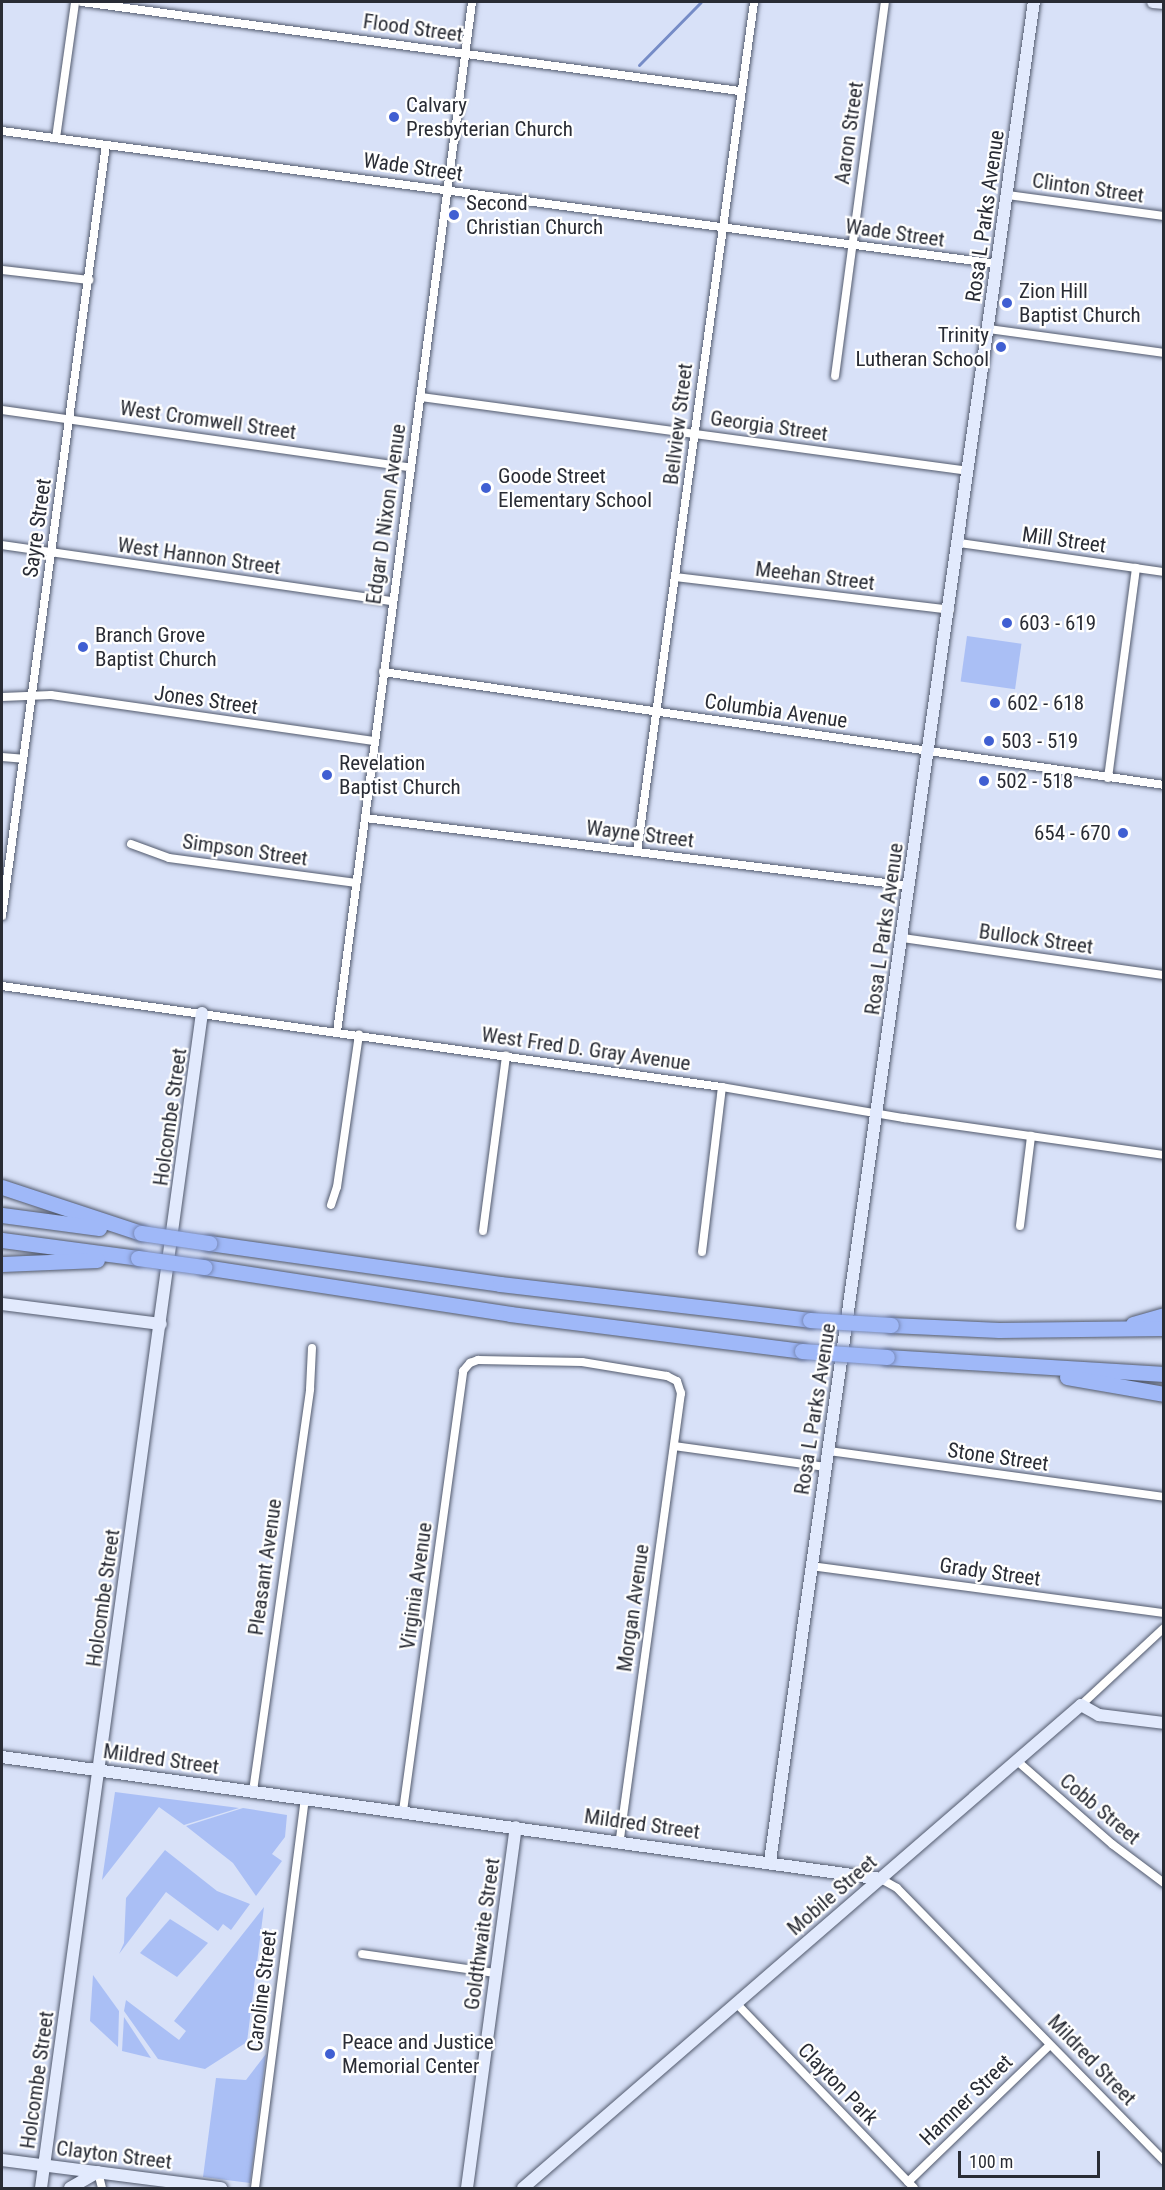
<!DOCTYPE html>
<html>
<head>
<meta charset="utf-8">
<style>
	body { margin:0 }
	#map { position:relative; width:1165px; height:2190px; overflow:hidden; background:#d8e1f8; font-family:"Roboto Condensed",sans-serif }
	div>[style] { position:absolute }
	.green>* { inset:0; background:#aabff5; transform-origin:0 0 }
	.stream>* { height:3px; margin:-1.5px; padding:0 1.5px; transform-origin:1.5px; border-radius:1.5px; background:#768cc7 }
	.roads { filter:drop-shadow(0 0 2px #525a6d) drop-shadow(0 0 2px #525a6d) }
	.street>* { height:8px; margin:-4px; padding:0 4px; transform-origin:4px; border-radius:4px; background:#fff }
	.secondary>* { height:12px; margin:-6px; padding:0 6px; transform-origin:6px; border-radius:6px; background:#e2eafd }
	.highway>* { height:15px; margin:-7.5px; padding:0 7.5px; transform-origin:7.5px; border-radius:7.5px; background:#9fb8f8 }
	.bridges { filter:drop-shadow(0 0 2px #7687b4) drop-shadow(0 0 2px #7687b4) }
	.highway-bridge>* { height:15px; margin:-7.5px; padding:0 7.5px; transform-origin:7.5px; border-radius:7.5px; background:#9fb8f8 }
	.dots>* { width:16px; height:16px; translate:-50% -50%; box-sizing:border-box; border:3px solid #fff; border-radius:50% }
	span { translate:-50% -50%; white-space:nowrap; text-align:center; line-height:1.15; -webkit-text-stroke:4.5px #fff; paint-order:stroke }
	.street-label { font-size:21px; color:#292c35 }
	.poi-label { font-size:21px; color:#292c35 }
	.left { translate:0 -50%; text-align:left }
	.right { translate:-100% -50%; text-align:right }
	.frame { position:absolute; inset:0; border:3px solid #292c35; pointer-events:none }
	.scale { position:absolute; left:958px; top:2151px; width:142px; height:27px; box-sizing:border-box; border:3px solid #292c35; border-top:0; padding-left:8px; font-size:18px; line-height:21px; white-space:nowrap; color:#292c35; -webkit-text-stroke:4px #fff; paint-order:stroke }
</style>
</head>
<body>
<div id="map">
	<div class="green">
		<div style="left:967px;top:636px;width:55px;height:46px;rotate:8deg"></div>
		<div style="clip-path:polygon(115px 1792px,239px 1808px,184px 1825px,159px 1807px,102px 1880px)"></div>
		<div style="clip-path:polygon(243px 1808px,287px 1815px,285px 1837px,272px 1854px,282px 1861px,256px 1896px,233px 1863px,186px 1826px)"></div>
		<div style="clip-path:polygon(165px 1850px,217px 1891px,250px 1904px,231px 1930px,223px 1924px,218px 1931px,166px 1892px,119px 1954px,124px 1943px,126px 1898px)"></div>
		<div style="clip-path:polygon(264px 1907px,247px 2042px,205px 2069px,158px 2059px,124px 2011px,126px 2000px,179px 2040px,186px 2031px,174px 2021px)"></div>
		<div style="clip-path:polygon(170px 1919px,208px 1943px,177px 1977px,140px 1953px)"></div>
		<div style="clip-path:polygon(93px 1975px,119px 2011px,118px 2047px,90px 2021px)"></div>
		<div style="clip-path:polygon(124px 2017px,151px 2058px,122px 2051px)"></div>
		<div style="clip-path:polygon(266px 2054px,250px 2183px,203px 2177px,216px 2078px,246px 2080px)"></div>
	</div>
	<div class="stream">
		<div style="left:639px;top:65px;width:88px;rotate:-45.5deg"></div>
	</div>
	<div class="roads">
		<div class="street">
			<div style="left:82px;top:2px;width:663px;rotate:7.71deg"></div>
			<div style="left:2px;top:131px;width:1005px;rotate:7.61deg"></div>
			<div style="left:56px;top:138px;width:137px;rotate:-82deg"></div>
			<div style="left:1008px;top:195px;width:157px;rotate:7.7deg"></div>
			<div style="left:2px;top:270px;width:88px;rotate:6.6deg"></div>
			<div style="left:989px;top:329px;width:177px;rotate:7.8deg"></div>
			<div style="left:835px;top:376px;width:377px;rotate:-82.4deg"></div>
			<div style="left:421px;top:397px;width:553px;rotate:7.69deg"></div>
			<div style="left:2px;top:410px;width:412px;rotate:8deg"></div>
			<div style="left:960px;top:543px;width:206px;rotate:8.1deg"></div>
			<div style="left:2px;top:545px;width:394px;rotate:8.2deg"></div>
			<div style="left:675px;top:577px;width:277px;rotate:6.8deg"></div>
			<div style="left:383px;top:672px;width:789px;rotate:8.23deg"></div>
			<div style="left:2px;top:697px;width:49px;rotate:-2.3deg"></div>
			<div style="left:51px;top:695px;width:326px;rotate:8.1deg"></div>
			<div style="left:2px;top:757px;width:21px;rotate:5deg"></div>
			<div style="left:1108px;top:778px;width:212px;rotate:-82.4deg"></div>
			<div style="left:365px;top:818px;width:549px;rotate:7.11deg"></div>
			<div style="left:131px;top:844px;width:40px;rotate:20.2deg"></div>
			<div style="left:169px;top:858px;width:189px;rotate:7.6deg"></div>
			<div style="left:637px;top:852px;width:858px;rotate:-82.16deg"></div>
			<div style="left:2px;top:916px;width:778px;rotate:-82.32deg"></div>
			<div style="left:903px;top:938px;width:264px;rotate:8.1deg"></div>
			<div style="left:2px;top:986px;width:727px;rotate:7.99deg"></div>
			<div style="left:722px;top:1087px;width:185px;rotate:9.7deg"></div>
			<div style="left:904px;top:1118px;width:263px;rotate:8.1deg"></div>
			<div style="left:337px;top:1032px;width:1039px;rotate:-82.53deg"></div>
			<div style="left:331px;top:1205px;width:19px;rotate:-72deg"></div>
			<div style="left:337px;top:1187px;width:154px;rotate:-81.8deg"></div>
			<div style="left:1020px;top:1226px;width:91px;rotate:-83deg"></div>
			<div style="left:483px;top:1231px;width:177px;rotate:-82.5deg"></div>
			<div style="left:702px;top:1252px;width:166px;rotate:-83.1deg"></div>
			<div style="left:674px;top:1446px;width:153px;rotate:7.9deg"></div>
			<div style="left:829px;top:1451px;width:338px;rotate:7.8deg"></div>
			<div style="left:811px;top:1566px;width:356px;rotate:7.6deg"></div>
			<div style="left:1081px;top:1705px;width:113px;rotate:-42.9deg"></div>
			<div style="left:1016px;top:1760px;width:128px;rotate:41.2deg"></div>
			<div style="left:1112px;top:1844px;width:65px;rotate:36.9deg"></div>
			<div style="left:253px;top:1791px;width:406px;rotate:-81.9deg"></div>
			<div style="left:310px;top:1389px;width:41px;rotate:-87.2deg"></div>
			<div style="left:403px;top:1811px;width:444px;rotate:-82.2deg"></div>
			<div style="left:463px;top:1371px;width:11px;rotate:-49deg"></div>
			<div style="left:470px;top:1363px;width:9px;rotate:-21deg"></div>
			<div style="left:478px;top:1360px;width:104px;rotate:1.1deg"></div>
			<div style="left:582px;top:1362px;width:86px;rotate:9.4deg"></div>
			<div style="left:667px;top:1376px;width:11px;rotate:27deg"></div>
			<div style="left:677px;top:1381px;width:13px;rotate:72deg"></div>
			<div style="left:681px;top:1393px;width:452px;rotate:97.8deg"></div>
			<div style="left:881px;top:1879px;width:18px;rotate:29deg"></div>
			<div style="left:897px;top:1888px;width:382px;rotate:45.6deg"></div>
			<div style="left:362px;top:1954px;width:134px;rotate:8.1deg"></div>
			<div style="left:737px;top:2004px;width:255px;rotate:46.1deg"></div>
			<div style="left:98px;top:2172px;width:16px;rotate:76deg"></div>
			<div style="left:908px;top:2182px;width:197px;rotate:-44deg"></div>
			<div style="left:255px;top:2188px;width:393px;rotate:-82.7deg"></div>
		</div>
		<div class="secondary">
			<div style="left:1153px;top:2px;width:11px;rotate:5deg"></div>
			<div style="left:2px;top:1304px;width:160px;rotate:7.2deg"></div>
			<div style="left:2px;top:1757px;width:887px;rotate:7.9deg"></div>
			<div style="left:770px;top:1861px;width:1878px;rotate:-81.92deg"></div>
			<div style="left:2px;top:2160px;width:221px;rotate:7.3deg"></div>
			<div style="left:41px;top:2188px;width:1186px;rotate:-82.2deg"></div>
			<div style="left:70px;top:2188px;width:32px;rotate:-30deg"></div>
			<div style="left:467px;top:2188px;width:364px;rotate:-82.3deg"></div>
			<div style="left:523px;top:2188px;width:738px;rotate:-40.88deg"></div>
			<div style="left:1081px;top:1705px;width:21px;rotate:29deg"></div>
			<div style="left:1099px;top:1715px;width:65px;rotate:7deg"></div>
		</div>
		<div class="highway">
			<div style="left:2px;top:1187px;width:146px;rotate:18.3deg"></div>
			<div style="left:2px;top:1215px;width:98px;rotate:7.6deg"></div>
			<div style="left:2px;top:1240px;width:137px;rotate:7.5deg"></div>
			<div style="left:209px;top:1243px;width:294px;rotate:8deg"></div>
			<div style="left:500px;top:1284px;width:312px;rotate:6.6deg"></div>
			<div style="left:2px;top:1264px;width:95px;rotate:-2.4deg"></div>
			<div style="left:204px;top:1267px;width:310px;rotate:8.7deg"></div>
			<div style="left:510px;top:1314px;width:294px;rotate:7.2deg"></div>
			<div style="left:1133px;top:1324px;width:32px;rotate:-16deg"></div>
			<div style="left:891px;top:1325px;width:108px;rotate:2.7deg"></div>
			<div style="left:999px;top:1330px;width:165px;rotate:-0.7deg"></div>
			<div style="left:887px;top:1357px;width:278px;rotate:3.5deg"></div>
			<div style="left:1067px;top:1377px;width:98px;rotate:9.9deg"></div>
		</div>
	</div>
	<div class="bridges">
		<div class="highway-bridge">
			<div style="left:141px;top:1233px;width:69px;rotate:8.4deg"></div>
			<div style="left:138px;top:1258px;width:67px;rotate:7.8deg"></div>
			<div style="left:810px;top:1320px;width:81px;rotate:3.5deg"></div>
			<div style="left:802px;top:1351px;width:85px;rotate:4deg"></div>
		</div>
	</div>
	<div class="dots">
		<div style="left:394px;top:117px;background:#405fd2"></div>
		<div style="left:454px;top:215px;background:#405fd2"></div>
		<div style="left:1007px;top:303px;background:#405fd2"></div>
		<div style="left:1001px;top:347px;background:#405fd2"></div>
		<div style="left:486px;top:488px;background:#405fd2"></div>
		<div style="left:1007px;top:623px;background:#405fd2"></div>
		<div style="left:83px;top:647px;background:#405fd2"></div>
		<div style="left:995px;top:703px;background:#405fd2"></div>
		<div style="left:989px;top:741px;background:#405fd2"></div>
		<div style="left:327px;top:775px;background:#405fd2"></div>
		<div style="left:984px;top:781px;background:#405fd2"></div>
		<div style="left:1123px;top:833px;background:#405fd2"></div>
		<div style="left:330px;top:2054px;background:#405fd2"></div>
	</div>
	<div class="street-label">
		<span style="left:413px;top:28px;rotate:8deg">Flood Street</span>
		<span style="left:849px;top:133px;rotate:-82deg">Aaron Street</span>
		<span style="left:413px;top:167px;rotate:8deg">Wade Street</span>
		<span style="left:1088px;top:188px;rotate:8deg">Clinton Street</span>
		<span style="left:985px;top:216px;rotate:-82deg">Rosa L Parks Avenue</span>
		<span style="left:895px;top:233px;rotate:8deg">Wade Street</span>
		<span style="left:208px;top:420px;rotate:8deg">West Cromwell Street</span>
		<span style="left:678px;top:424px;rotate:-83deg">Bellview Street</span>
		<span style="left:769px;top:426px;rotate:8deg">Georgia Street</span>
		<span style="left:386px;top:514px;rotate:-82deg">Edgar D Nixon Avenue</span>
		<span style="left:37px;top:528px;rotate:-82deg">Sayre Street</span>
		<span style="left:1064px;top:540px;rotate:8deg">Mill Street</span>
		<span style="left:199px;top:556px;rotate:8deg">West Hannon Street</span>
		<span style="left:815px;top:576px;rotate:7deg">Meehan Street</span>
		<span style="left:206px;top:700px;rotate:8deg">Jones Street</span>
		<span style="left:776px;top:711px;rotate:8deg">Columbia Avenue</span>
		<span style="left:640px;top:834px;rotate:7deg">Wayne Street</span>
		<span style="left:245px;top:850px;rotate:8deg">Simpson Street</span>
		<span style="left:884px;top:929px;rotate:-82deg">Rosa L Parks Avenue</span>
		<span style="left:1036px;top:939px;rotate:8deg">Bullock Street</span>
		<span style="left:586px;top:1049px;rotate:8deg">West Fred D. Gray Avenue</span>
		<span style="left:170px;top:1117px;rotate:-82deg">Holcombe Street</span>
		<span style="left:815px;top:1409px;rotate:-81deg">Rosa L Parks Avenue</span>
		<span style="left:998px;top:1457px;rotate:8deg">Stone Street</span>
		<span style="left:265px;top:1567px;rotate:-82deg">Pleasant Avenue</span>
		<span style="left:990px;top:1572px;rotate:8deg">Grady Street</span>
		<span style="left:416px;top:1586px;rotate:-82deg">Virginia Avenue</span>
		<span style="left:103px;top:1598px;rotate:-82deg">Holcombe Street</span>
		<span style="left:633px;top:1608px;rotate:-82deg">Morgan Avenue</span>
		<span style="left:161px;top:1759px;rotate:8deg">Mildred Street</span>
		<span style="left:1100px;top:1809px;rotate:40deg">Cobb Street</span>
		<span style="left:642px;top:1824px;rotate:8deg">Mildred Street</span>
		<span style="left:832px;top:1895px;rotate:-41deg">Mobile Street</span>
		<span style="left:482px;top:1934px;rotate:-82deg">Goldthwaite Street</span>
		<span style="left:262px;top:1991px;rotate:-83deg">Caroline Street</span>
		<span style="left:1092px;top:2060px;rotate:46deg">Mildred Street</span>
		<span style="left:37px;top:2080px;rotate:-82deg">Holcombe Street</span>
		<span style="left:838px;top:2084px;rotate:46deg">Clayton Park</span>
		<span style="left:966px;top:2100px;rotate:-44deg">Hamner Street</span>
		<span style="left:114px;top:2155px;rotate:7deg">Clayton Street</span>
	</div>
	<div class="poi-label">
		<span class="left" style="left:406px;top:117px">Calvary<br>Presbyterian Church</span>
		<span class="left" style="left:466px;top:215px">Second<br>Christian Church</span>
		<span class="left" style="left:1019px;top:303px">Zion Hill<br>Baptist Church</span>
		<span class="right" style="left:989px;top:347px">Trinity<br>Lutheran School</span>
		<span class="left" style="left:498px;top:488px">Goode Street<br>Elementary School</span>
		<span class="left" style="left:1019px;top:623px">603 - 619</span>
		<span class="left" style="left:95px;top:647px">Branch Grove<br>Baptist Church</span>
		<span class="left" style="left:1007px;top:703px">602 - 618</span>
		<span class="left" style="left:1001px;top:741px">503 - 519</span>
		<span class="left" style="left:339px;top:775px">Revelation<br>Baptist Church</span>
		<span class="left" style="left:996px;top:781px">502 - 518</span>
		<span class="right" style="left:1111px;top:833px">654 - 670</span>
		<span class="left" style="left:342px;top:2054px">Peace and Justice<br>Memorial Center</span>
	</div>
	<div class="frame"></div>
	<div class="scale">100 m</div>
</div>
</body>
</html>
